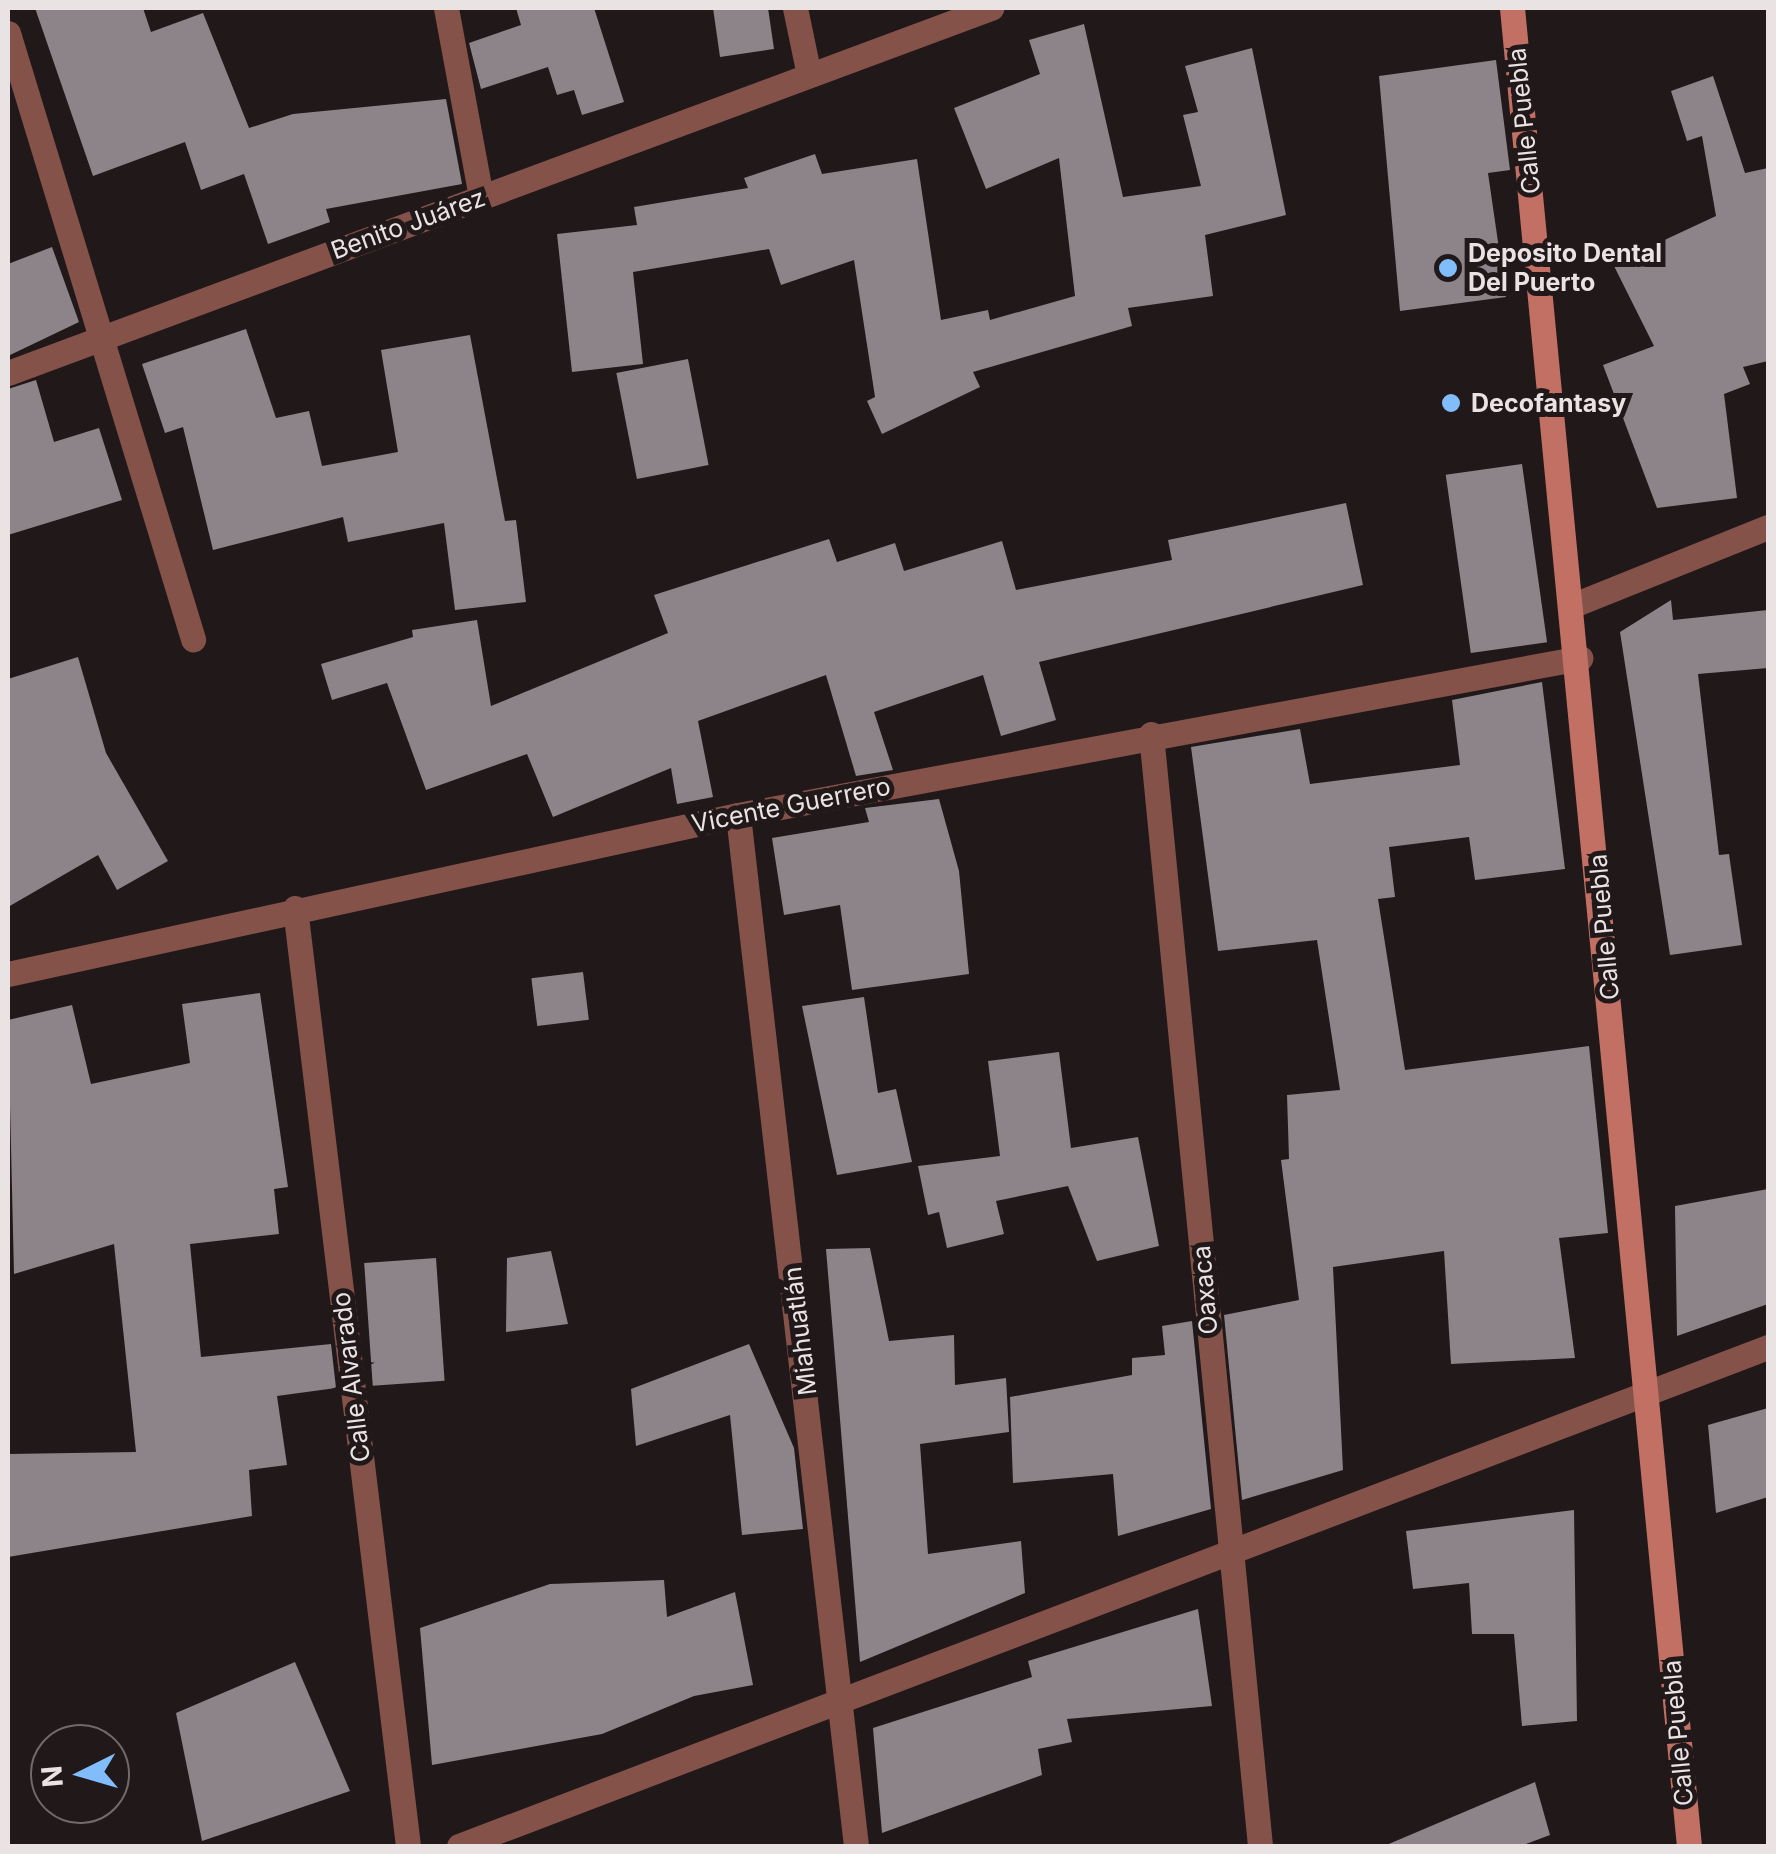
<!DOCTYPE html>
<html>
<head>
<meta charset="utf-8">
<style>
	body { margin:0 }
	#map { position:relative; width:1776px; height:1854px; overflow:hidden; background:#21181a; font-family:Inter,sans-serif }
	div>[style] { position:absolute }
	.building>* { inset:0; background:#8d8489; transform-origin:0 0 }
	.street>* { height:25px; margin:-12.5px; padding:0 12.5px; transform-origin:12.5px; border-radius:12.5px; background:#845249 }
	.secondary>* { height:25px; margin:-12.5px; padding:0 12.5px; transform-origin:12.5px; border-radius:12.5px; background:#c17063 }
	.dots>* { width:28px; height:28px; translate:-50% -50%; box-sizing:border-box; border:5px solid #21181a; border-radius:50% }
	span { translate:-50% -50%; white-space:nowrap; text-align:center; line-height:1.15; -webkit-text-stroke:10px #21181a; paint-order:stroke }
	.street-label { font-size:25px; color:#eae3e4 }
	.poi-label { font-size:25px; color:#eae3e4; font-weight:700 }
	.left { translate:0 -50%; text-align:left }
	.frame { position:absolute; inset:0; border:10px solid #eae3e4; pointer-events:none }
	.north { position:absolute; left:30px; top:1724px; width:100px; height:100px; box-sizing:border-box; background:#21181a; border:2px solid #71696b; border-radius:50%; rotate:265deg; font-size:28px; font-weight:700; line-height:40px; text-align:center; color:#eae3e4 }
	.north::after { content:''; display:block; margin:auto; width:35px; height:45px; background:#80bdfa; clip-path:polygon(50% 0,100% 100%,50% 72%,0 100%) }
</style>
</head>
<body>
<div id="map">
	<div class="building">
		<div style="clip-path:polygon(35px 8px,143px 8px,151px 32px,203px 13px,249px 128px,293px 114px,446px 99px,462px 184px,326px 209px,330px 222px,268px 244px,244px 174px,201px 190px,185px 142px,93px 176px)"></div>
		<div style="clip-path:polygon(516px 8px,594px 8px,624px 102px,582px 115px,574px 90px,557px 95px,548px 67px,481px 89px,469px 43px,521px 25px)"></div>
		<div style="clip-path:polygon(713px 8px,768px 8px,774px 49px,720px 57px)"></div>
		<div style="clip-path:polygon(1084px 24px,1123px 197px,1201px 186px,1183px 115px,1198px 112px,1185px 66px,1252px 48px,1286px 215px,1205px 235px,1213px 296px,1128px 308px,1132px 326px,973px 372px,980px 387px,882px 434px,867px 401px,875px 397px,854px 260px,781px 285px,769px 249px,633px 272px,643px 364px,572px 372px,557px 234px,637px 225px,634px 207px,748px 188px,744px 178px,815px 154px,822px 174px,917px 159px,941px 320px,988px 310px,990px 320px,1075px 296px,1059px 158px,986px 189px,954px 108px,1040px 74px,1029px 40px)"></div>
		<div style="clip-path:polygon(1496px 60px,1510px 170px,1488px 173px,1506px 297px,1400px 311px,1379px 76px)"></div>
		<div style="clip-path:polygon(1713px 76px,1745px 173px,1768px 168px,1768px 361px,1743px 367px,1750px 384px,1724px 394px,1737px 498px,1657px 508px,1603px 365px,1654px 346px,1613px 264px,1716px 216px,1702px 136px,1687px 141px,1671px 91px)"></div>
		<div style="clip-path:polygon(52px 247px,79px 322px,8px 356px,8px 264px)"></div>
		<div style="clip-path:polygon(246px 329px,276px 418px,309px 411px,322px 466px,398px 452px,381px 350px,470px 335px,505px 521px,516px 520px,526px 602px,455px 610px,444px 523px,348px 542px,343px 517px,213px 550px,183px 427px,165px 433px,142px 364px)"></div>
		<div style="left:688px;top:359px;width:108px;height:73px;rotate:79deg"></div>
		<div style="clip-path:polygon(36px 380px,54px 442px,99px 428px,122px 500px,8px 535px,8px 389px)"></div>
		<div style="left:1522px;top:464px;width:180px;height:77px;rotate:82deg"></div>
		<div style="clip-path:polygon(1346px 503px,1363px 585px,1039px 662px,1056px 720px,1001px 736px,983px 675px,874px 712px,893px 770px,856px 776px,826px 675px,698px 721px,713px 797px,677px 804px,671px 768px,553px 817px,527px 754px,426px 790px,387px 683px,332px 700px,321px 664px,413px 637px,412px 630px,477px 620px,491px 706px,668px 633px,654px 595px,829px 539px,837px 562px,895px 543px,904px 571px,1002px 541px,1016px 590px,1172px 560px,1168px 540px)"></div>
		<div style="clip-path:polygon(1671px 600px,1673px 620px,1768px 610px,1768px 668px,1698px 674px,1719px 855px,1729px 854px,1742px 945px,1670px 955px,1620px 632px)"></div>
		<div style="clip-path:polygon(78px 657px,106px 753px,168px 861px,117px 890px,98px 855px,8px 907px,8px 679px)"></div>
		<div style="clip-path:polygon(1542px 682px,1565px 869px,1475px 880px,1469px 837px,1389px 847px,1395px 897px,1378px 899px,1405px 1070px,1589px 1046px,1608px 1233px,1559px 1238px,1575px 1358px,1451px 1364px,1444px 1251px,1333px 1267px,1343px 1470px,1242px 1500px,1224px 1315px,1299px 1300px,1281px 1160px,1289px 1159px,1287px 1095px,1340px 1090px,1317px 940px,1218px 951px,1191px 747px,1300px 729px,1310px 784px,1460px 765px,1452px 700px)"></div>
		<div style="clip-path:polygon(939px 799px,959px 871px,969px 974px,852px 990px,840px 905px,784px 915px,772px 838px,869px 822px,865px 808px)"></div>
		<div style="left:583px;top:972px;width:48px;height:52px;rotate:83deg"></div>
		<div style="clip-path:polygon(260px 993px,288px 1187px,274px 1189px,279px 1234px,190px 1244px,201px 1357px,331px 1344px,336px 1388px,277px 1396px,287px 1465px,249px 1470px,252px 1516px,8px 1557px,8px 1454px,136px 1452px,114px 1244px,14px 1274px,8px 1020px,72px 1005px,91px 1084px,190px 1063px,182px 1004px)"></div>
		<div style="clip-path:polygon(864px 997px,878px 1093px,896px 1089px,912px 1162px,837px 1175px,802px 1006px)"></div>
		<div style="clip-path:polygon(1059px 1052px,1071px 1148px,1138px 1137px,1159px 1246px,1097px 1261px,1068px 1186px,996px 1201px,1004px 1234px,947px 1248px,939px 1212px,928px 1215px,918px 1166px,1000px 1156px,988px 1061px)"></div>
		<div style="clip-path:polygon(1768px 1189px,1768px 1304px,1677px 1336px,1675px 1206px)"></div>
		<div style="clip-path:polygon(870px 1248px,889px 1341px,954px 1335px,955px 1385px,1006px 1378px,1009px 1432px,920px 1444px,928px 1554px,1021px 1541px,1025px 1593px,860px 1662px,826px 1249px)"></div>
		<div style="clip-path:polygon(551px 1251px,568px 1324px,506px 1332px,507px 1258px)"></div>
		<div style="left:436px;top:1258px;width:123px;height:72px;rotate:86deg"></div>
		<div style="clip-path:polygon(1192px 1321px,1211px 1509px,1118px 1536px,1113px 1474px,1013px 1483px,1010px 1397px,1132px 1375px,1132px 1358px,1165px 1355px,1162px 1326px)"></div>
		<div style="clip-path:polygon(749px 1344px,794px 1448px,803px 1529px,742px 1535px,730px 1415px,636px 1446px,631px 1389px)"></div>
		<div style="clip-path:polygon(1768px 1408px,1768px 1497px,1716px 1513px,1708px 1425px)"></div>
		<div style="clip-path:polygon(1574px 1510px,1577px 1721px,1522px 1726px,1514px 1634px,1472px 1634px,1469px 1583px,1413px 1589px,1406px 1531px)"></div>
		<div style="clip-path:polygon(664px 1580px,667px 1617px,735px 1592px,753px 1685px,694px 1696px,602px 1734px,432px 1765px,420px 1628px,550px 1584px)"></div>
		<div style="clip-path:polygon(1198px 1609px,1212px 1706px,1067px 1719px,1072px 1742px,1038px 1749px,1042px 1775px,882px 1833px,873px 1728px,1032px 1677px,1028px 1661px)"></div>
		<div style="clip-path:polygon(295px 1662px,350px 1791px,202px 1841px,176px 1713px)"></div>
		<div style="clip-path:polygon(1535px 1782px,1550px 1835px,1521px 1846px,1384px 1846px)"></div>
	</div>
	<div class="street">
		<div style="left:446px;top:8px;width:192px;rotate:79.5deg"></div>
		<div style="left:795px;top:8px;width:68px;rotate:78.2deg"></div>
		<div style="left:8px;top:33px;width:634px;rotate:73.02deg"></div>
		<div style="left:8px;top:373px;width:1049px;rotate:-20.37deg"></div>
		<div style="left:1576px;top:604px;width:207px;rotate:-21.9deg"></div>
		<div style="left:1151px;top:734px;width:1117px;rotate:84.4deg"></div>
		<div style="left:738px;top:815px;width:1038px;rotate:83.47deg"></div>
		<div style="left:295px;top:908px;width:945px;rotate:83.13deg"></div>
		<div style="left:8px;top:974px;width:747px;rotate:-12.29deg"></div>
		<div style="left:738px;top:815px;width:857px;rotate:-10.56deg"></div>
		<div style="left:459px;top:1846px;width:1401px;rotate:-20.87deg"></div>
	</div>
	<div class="secondary">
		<div style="left:1512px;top:8px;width:1847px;rotate:84.5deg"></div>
	</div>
	<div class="dots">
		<div style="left:1448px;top:268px;background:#80bdfa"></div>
		<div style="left:1451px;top:403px;background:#80bdfa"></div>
	</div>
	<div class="street-label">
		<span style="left:1524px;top:121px;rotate:-96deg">Calle Puebla</span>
		<span style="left:408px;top:224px;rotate:-20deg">Benito Juárez</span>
		<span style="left:791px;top:805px;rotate:-11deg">Vicente Guerrero</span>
		<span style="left:1604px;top:927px;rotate:-95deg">Calle Puebla</span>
		<span style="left:1205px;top:1290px;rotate:-95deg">Oaxaca</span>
		<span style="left:800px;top:1331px;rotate:-97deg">Miahuatlán</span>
		<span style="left:351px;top:1377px;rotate:-97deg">Calle Alvarado</span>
		<span style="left:1678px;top:1733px;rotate:-95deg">Calle Puebla</span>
	</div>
	<div class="poi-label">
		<span class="left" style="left:1468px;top:268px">Deposito Dental<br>Del Puerto</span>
		<span class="left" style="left:1471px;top:403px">Decofantasy</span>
	</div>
	<div class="frame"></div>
	<div class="north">N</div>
</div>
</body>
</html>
